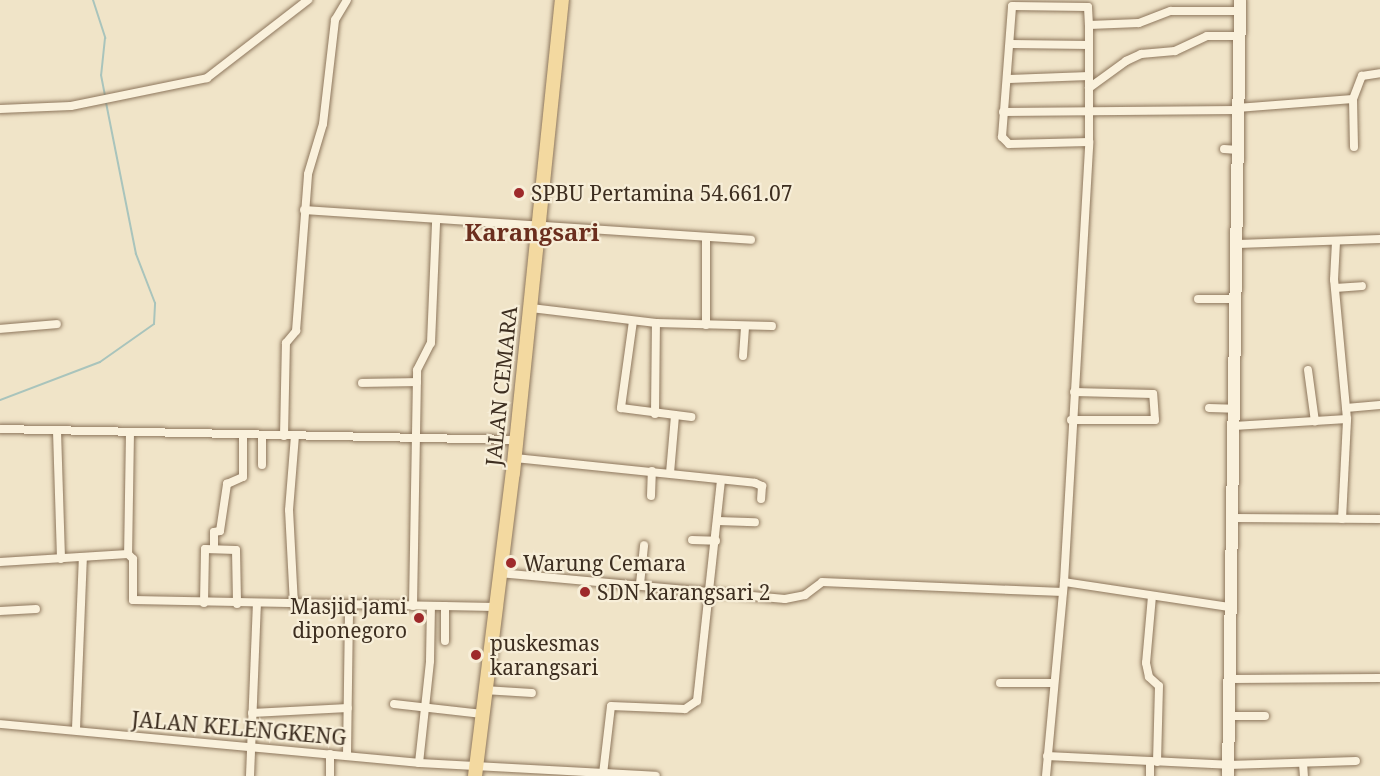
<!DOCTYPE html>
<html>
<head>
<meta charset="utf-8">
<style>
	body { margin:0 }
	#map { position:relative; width:1380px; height:776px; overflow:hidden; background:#f0e4c8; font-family:"Noto Serif",serif }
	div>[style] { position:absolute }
	.stream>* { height:2px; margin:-1px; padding:0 1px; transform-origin:1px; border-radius:1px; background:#a9c4bc }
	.roads { filter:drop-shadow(0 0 2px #8d765c) drop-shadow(0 0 2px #8d765c) }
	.minor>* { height:8px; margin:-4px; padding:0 4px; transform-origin:4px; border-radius:4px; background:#faf1dc }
	.secondary>* { height:12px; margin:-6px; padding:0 6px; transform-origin:6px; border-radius:6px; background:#faf1dc }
	.primary>* { height:14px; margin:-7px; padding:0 7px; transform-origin:7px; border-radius:7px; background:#f3d9a0 }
	.dots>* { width:16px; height:16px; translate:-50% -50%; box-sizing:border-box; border:3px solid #f7eed8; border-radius:50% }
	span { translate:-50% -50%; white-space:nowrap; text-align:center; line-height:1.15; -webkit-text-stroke:4.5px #f7eed8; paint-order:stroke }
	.poi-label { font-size:21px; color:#3d2e20 }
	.left { translate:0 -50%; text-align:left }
	.right { translate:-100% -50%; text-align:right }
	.street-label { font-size:21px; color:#3d2e20 }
	.quarter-label { font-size:24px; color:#6b2e1e; font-weight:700 }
</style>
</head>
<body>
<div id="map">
	<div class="stream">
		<div style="left:93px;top:0;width:40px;rotate:72deg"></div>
		<div style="left:105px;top:38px;width:37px;rotate:96deg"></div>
		<div style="left:101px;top:75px;width:21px;rotate:79deg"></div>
		<div style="left:0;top:400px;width:107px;rotate:-20.8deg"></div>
		<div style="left:100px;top:362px;width:66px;rotate:-35.1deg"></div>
		<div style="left:154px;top:324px;width:21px;rotate:-87deg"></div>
		<div style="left:155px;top:303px;width:53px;rotate:-111.2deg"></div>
		<div style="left:136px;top:254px;width:155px;rotate:-101.2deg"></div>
	</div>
	<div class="roads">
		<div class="minor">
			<div style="left:1011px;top:44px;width:78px;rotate:0.7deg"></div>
			<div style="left:1009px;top:79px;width:80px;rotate:-2.1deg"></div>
			<div style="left:1089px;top:88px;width:46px;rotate:-36.1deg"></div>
			<div style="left:1126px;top:61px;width:17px;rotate:-25deg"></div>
			<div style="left:1141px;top:54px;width:34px;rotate:-5deg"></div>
			<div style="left:1175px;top:51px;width:35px;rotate:-25deg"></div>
			<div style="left:1207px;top:36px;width:33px"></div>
			<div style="left:1353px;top:99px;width:48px;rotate:88.8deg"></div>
			<div style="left:1237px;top:108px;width:116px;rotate:-4.4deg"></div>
			<div style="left:1353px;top:99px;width:25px;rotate:-69deg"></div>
			<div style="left:1362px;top:76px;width:18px;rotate:-9deg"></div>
			<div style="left:0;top:109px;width:71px;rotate:-2.4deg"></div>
			<div style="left:71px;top:106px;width:139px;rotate:-11.6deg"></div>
			<div style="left:207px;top:78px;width:128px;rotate:-37.7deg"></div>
			<div style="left:1003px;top:112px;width:234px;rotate:-0.5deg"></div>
			<div style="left:1089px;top:142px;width:80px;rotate:178.6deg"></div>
			<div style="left:1009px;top:144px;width:10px;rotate:-135deg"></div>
			<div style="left:1002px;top:137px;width:131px;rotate:-85.6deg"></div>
			<div style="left:1012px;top:6px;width:76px;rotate:0.8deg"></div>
			<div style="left:1088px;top:7px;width:18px;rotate:87deg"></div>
			<div style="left:1224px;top:149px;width:14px;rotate:4deg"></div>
			<div style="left:304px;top:210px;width:448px;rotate:3.8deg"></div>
			<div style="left:1238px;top:244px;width:142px;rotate:-2deg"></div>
			<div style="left:1335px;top:288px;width:27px;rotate:-4deg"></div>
			<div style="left:1198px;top:299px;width:38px"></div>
			<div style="left:531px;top:308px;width:126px;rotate:6.8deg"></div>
			<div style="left:656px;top:323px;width:116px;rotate:1.5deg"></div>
			<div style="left:633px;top:321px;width:88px;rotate:97.9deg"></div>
			<div style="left:621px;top:408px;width:71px;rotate:7.3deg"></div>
			<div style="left:706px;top:325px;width:86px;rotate:-90deg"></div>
			<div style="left:0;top:329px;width:57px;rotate:-5deg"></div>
			<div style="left:743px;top:356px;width:30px;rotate:-86deg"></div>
			<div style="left:1308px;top:370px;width:52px;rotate:82.3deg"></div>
			<div style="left:362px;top:383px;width:55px;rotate:-1deg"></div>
			<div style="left:1209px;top:408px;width:25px;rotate:2deg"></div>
			<div style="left:1346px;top:408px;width:34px;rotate:-5deg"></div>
			<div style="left:655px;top:414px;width:91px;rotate:-89.4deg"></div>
			<div style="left:1071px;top:420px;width:84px"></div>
			<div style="left:1155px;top:420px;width:26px;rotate:-94deg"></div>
			<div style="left:1153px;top:394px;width:79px;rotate:-178.5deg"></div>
			<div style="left:1234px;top:426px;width:113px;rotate:-3.5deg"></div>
			<div style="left:1347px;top:419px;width:140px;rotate:-95.3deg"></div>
			<div style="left:1334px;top:280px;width:38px;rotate:-87deg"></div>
			<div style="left:0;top:429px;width:516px;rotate:1.22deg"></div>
			<div style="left:57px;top:431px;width:128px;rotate:88.2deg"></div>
			<div style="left:130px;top:432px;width:122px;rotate:90.9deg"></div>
			<div style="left:128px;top:554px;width:7px;rotate:45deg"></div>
			<div style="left:133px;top:559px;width:41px;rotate:90deg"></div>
			<div style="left:133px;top:600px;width:362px;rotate:1.1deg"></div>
			<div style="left:284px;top:436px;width:93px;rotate:-88.8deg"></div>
			<div style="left:286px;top:343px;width:16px;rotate:-50deg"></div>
			<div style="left:296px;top:331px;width:157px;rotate:-85.6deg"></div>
			<div style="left:308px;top:174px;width:52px;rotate:-73.3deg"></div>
			<div style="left:323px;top:124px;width:105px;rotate:-83.4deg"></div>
			<div style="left:335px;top:20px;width:23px;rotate:-59deg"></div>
			<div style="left:515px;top:458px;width:241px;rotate:5.9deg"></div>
			<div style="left:755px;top:483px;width:8px;rotate:23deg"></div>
			<div style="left:762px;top:486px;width:13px;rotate:94deg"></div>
			<div style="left:262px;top:465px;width:30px;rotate:-90deg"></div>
			<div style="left:670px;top:473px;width:57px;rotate:-85deg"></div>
			<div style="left:651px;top:496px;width:25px;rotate:-88deg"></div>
			<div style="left:1232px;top:518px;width:148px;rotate:0.4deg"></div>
			<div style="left:1342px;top:519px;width:100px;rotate:-87.1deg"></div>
			<div style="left:718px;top:521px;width:37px;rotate:2deg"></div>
			<div style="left:692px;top:540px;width:24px;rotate:2deg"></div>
			<div style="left:214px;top:549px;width:17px;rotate:-90deg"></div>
			<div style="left:214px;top:532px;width:6px;rotate:-9deg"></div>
			<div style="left:220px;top:531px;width:48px;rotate:-81.5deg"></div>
			<div style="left:227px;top:484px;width:17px;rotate:-24deg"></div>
			<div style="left:243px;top:477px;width:42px;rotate:-90deg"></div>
			<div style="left:0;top:562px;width:128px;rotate:-3.6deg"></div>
			<div style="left:499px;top:573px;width:287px;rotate:5.2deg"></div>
			<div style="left:785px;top:599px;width:20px;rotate:-11deg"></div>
			<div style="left:805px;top:595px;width:21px;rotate:-37deg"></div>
			<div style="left:822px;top:582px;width:241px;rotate:2.4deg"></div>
			<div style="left:1064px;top:582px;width:441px;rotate:-86.7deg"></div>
			<div style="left:1089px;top:142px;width:117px;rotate:-90deg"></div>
			<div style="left:1089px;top:25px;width:50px;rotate:-2.3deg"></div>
			<div style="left:1139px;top:23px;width:34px;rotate:-21deg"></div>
			<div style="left:1171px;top:11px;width:69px"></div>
			<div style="left:640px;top:584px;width:39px;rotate:-84deg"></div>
			<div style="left:1152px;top:596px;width:67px;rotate:95.1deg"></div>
			<div style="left:1146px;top:663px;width:14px;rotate:78deg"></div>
			<div style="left:1149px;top:677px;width:13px;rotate:42deg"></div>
			<div style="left:1159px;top:686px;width:76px;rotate:91.5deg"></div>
			<div style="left:204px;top:603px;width:54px;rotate:-88.9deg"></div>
			<div style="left:205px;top:549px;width:31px;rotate:2deg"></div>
			<div style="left:236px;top:550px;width:54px;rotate:88.9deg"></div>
			<div style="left:294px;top:605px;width:95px;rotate:-93deg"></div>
			<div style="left:289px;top:510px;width:74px;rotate:-85.4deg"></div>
			<div style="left:413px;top:606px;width:236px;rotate:-89deg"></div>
			<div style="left:417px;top:370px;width:30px;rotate:-63deg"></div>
			<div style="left:431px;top:343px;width:121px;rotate:-87.6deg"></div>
			<div style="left:445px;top:606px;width:35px;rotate:90deg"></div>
			<div style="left:0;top:611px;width:36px;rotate:-3deg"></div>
			<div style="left:1230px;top:679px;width:150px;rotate:-0.4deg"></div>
			<div style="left:1000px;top:683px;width:53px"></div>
			<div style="left:484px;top:690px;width:48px;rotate:3.6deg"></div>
			<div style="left:394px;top:704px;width:89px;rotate:6.5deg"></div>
			<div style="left:252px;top:713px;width:96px;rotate:-3deg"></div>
			<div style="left:1229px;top:716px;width:36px"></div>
			<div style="left:0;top:724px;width:421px;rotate:5.3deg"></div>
			<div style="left:419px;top:763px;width:237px;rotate:3.1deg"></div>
			<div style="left:76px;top:729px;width:172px;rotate:-87.7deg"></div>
			<div style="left:347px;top:755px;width:149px;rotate:-89.2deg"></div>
			<div style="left:1047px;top:756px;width:181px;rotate:2.8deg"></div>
			<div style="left:1228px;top:765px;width:128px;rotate:-1.8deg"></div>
			<div style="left:1150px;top:761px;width:15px;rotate:90deg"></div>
			<div style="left:419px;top:763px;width:103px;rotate:-83.8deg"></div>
			<div style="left:430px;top:661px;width:55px;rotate:-89deg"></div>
			<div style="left:1303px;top:763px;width:13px;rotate:86deg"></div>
			<div style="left:603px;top:774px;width:68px;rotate:-83.3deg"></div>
			<div style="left:611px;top:706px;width:74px;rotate:2.3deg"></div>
			<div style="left:685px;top:709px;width:14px;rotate:-34deg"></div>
			<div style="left:697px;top:701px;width:222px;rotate:-83.8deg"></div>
			<div style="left:250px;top:776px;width:171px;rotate:-87.7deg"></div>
			<div style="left:330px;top:776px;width:22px;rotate:-90deg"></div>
			<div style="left:1046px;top:776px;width:195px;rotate:-84.7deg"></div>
			<div style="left:1064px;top:582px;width:168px;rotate:8.6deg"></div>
		</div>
		<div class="secondary">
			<div style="left:1228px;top:776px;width:776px;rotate:-89.11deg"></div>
		</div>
		<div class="primary">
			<div style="left:475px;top:776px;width:305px;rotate:-82.9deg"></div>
			<div style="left:513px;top:473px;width:476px;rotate:-84.1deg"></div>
		</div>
	</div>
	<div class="dots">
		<div style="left:519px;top:193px;background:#9e2a2b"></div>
		<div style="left:511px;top:563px;background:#9e2a2b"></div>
		<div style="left:585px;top:592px;background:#9e2a2b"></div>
		<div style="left:419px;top:618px;background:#9e2a2b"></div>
		<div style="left:476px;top:655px;background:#9e2a2b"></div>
	</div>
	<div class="poi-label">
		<span class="left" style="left:531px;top:193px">SPBU Pertamina 54.661.07</span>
		<span class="left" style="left:523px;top:563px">Warung Cemara</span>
		<span class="left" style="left:597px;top:592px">SDN karangsari 2</span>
		<span class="right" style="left:407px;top:618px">Masjid jami<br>diponegoro</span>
		<span class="left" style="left:490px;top:655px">puskesmas<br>karangsari</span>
	</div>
	<div class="street-label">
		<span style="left:501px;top:386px;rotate:-84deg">JALAN CEMARA</span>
		<span style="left:239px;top:728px;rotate:5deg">JALAN KELENGKENG</span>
	</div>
	<div class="quarter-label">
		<span style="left:532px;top:232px">Karangsari</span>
	</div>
</div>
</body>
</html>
